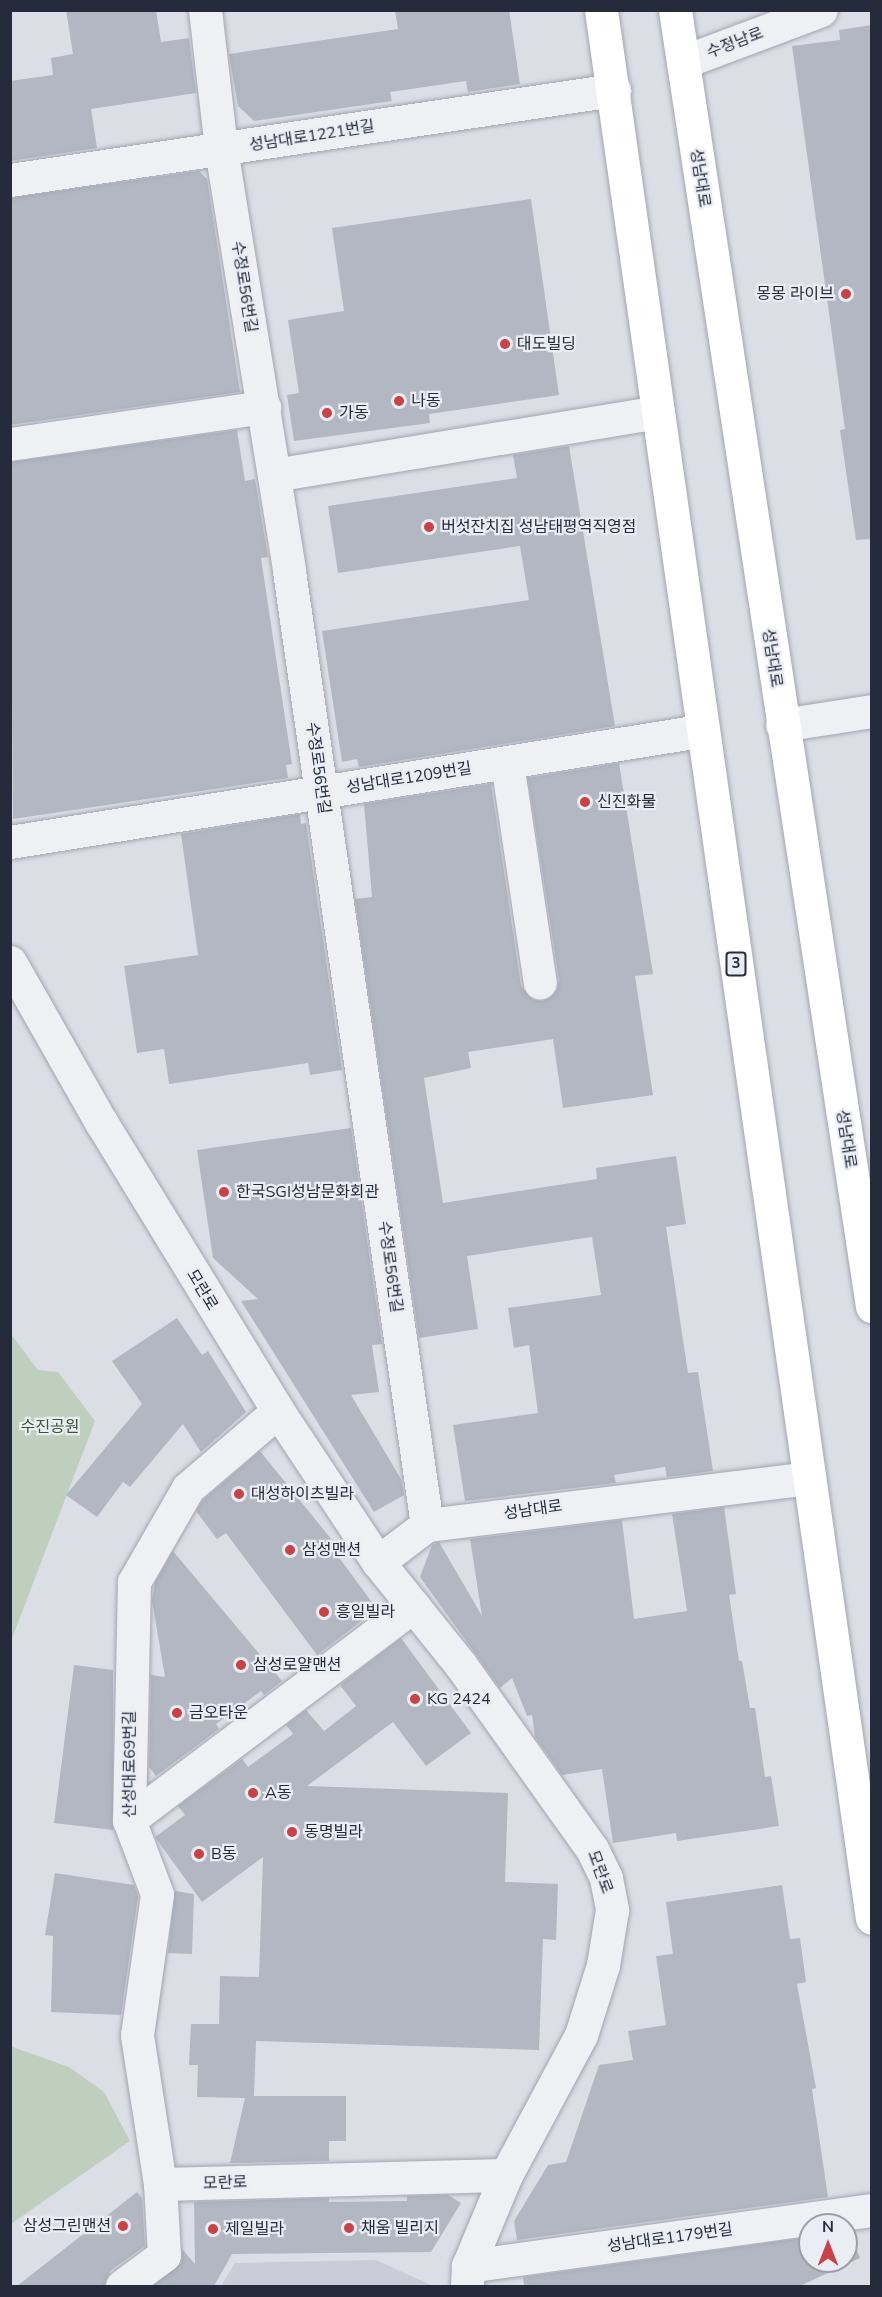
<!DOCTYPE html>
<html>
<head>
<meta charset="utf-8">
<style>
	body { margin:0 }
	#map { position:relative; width:882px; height:2297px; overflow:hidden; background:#dcdee6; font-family:"Nunito Sans","Noto Sans KR",sans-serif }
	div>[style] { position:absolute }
	.built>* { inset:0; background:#cacdd7 }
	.green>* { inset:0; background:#bfcfbd }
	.building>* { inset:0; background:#b3b7c2 }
	.roads { filter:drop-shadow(0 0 2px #a2a5af) drop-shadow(0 0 2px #a2a5af) }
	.minor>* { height:33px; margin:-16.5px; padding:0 16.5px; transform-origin:16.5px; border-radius:16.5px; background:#eef0f4 }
	.major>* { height:33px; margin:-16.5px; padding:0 16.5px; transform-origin:16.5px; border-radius:16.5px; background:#fff }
	.dots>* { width:16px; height:16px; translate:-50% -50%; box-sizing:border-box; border:3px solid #ebedf4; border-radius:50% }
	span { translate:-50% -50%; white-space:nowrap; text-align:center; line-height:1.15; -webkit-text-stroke:4.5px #ebedf4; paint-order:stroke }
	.shield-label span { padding:2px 4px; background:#ebedf4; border:2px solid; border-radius:4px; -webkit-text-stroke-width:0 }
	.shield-label { font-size:15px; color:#262b3b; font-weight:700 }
	.street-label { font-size:16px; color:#262b3b }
	.poi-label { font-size:16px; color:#262b3b }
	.right { translate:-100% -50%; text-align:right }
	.left { translate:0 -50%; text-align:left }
	.park-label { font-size:16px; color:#365734 }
	.frame { position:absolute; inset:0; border:12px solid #262b3b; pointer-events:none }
	.north { position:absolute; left:798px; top:2213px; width:60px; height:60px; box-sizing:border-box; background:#ebedf4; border:2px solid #9c9faa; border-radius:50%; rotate:0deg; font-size:16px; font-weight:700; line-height:24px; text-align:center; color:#262b3b }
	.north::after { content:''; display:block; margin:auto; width:21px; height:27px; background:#ca4244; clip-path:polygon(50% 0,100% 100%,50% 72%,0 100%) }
</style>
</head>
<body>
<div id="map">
	<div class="built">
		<div style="clip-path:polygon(376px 2260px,433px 2286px,221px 2286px,235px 2263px)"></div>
	</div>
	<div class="green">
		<div style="clip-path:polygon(11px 1334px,38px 1370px,58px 1372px,95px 1421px,11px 1641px)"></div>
		<div style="clip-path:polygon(10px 2046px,69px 2067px,104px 2092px,130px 2141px,11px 2224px)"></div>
	</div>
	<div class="building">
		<div style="clip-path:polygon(66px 10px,156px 10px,161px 42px,189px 38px,196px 93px,91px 109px,97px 148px,10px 161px,10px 81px,53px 75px,51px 58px,73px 54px)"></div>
		<div style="clip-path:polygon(395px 10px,509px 10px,520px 84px,468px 92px,466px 81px,390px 92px,392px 101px,254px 121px,238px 106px,229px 54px,398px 29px)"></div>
		<div style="clip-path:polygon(872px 25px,872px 539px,856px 540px,840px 430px,845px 429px,792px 46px,840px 40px,839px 30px)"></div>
		<div style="clip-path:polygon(199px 171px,207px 179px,240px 392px,10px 425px,10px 198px)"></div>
		<div style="clip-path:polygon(531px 199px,559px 395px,429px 414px,430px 423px,294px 441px,287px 395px,299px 393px,288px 320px,344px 311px,332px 228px)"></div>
		<div style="clip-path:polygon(237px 430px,245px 481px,255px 479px,268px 557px,261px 558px,292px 764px,286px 765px,288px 778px,13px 819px,10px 462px)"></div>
		<div style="clip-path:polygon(569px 446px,615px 726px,359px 767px,357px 759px,342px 762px,322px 631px,529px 600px,520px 546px,338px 573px,328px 506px,517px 478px,513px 455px)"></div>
		<div style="clip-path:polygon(619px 763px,653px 974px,635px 976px,653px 1095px,563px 1108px,553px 1039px,468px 1052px,471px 1068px,424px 1078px,443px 1203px,597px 1179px,596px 1168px,676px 1156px,686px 1224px,666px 1227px,688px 1373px,698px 1372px,713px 1471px,667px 1477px,665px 1467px,614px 1475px,616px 1483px,465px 1501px,453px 1425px,538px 1413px,529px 1345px,514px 1348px,508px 1308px,601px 1295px,592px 1237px,467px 1256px,478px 1329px,419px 1338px,355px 899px,372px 897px,364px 804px,491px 784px,521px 986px,533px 1000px,543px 1001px,557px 990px,559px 980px,528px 778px)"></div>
		<div style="clip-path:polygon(300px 814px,301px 824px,306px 823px,342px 1070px,310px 1075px,308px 1063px,169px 1084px,164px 1049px,137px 1053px,124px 966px,198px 955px,181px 834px)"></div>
		<div style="clip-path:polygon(351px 1128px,382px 1344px,372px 1345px,379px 1392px,351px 1395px,401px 1479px,404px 1495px,374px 1512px,241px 1301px,258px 1299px,213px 1258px,197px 1150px)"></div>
		<div style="clip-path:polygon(177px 1318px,202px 1355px,208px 1351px,246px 1412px,201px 1452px,183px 1424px,130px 1487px,123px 1482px,97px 1517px,66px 1495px,142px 1404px,112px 1361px)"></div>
		<div style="clip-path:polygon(260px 1451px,336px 1545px,332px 1548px,377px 1609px,317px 1655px,226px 1533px,217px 1539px,196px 1511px,203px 1500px)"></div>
		<div style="clip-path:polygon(724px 1507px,736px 1594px,729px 1595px,739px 1661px,742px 1661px,750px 1708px,755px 1708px,765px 1777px,771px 1776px,779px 1826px,677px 1841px,676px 1833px,613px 1843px,602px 1769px,562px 1775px,535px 1737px,532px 1715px,527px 1716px,512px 1678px,500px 1688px,420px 1577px,432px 1545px,439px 1542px,482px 1616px,470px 1539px,622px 1520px,634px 1619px,687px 1611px,672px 1514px)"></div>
		<div style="clip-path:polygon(173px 1551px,282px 1681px,264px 1695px,261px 1691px,216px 1724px,219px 1729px,156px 1776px,149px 1767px,151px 1675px,165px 1677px,152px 1601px,155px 1582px)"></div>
		<div style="clip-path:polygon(401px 1638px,471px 1733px,426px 1766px,393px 1722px,307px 1786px,508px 1793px,505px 1882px,558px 1884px,556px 1940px,543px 1939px,539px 2050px,256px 2041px,254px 2096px,346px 2096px,346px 2141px,329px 2141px,329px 2161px,230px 2163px,245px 2098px,197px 2097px,198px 2065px,189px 2065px,191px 2024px,219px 2024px,220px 1976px,259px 1977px,263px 1857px,202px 1902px,155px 1837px,185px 1815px,178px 1806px,242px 1759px,248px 1767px,293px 1734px,286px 1725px,306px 1710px,324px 1731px,356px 1706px,340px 1685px)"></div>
		<div style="clip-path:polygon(74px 1665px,113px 1670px,113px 1830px,54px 1823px)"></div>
		<div style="clip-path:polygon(55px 1873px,134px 1885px,138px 1896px,121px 2015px,51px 2012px,53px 1936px,45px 1935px)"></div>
		<div style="clip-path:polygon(782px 1885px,790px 1939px,800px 1938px,806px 1982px,797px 1984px,816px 2088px,812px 2089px,828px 2197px,517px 2240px,514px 2221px,548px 2165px,566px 2162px,599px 2065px,633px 2060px,628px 2031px,666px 2025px,656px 1956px,673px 1954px,666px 1902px)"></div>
		<div style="clip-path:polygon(175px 1891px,194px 1894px,192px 1954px,168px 1953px)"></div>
		<div style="clip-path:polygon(137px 2192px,142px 2198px,145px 2246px,110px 2271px,104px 2286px,17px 2286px)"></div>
		<div style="clip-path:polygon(448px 2195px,461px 2203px,431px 2252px,232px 2254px,214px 2286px,153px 2286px,181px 2263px,182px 2249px,195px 2264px,194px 2202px,329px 2198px,329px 2202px,407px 2201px,407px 2196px)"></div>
		<div style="clip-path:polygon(803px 2238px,806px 2259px,810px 2261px,846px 2261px,846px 2252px,857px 2250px,860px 2258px,800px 2286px,524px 2286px,523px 2277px)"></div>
	</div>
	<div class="roads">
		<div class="minor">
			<div style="left:205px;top:10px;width:140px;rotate:83.4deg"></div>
			<div style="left:221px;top:149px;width:427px;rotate:80.8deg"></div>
			<div style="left:289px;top:571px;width:964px;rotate:81.77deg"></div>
			<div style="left:683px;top:62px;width:147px;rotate:-20.6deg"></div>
			<div style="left:10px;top:180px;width:611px;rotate:-8.48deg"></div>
			<div style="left:10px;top:444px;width:257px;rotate:-8.3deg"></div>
			<div style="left:274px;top:475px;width:388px;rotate:-9.3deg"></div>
			<div style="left:782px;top:725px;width:91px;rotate:-8.8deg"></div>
			<div style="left:507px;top:763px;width:222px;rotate:81.5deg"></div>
			<div style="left:10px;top:842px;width:699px;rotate:-9.14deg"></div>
			<div style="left:10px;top:962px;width:184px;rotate:60.4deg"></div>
			<div style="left:101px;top:1122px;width:339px;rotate:58.5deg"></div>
			<div style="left:278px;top:1411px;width:181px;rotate:56.5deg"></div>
			<div style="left:378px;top:1562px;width:131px;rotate:51.2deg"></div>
			<div style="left:460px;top:1664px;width:227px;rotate:54.5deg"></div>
			<div style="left:592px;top:1849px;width:32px;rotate:64deg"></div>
			<div style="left:606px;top:1878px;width:33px;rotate:79deg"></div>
			<div style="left:612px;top:1910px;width:56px;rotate:99.3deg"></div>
			<div style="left:603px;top:1965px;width:73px;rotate:107.4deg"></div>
			<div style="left:581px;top:2035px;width:159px;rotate:118.2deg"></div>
			<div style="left:506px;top:2175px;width:99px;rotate:112.7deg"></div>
			<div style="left:468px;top:2266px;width:20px;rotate:93deg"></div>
			<div style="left:378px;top:1562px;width:61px;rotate:-37.1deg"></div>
			<div style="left:427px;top:1525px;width:384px;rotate:-7deg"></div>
			<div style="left:129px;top:1820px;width:356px;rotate:-37deg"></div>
			<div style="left:160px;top:2184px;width:346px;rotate:-1.5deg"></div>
			<div style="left:468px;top:2266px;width:408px;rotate:-7.9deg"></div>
			<div style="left:122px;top:2286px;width:52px;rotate:-36.4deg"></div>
			<div style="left:164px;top:2255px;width:71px;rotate:-93.2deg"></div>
			<div style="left:160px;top:2184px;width:151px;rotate:-98.8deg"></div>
			<div style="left:137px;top:2035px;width:142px;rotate:-81.9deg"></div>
			<div style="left:157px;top:1894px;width:79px;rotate:-110.7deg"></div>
			<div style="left:129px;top:1820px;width:238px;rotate:-88.8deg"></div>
			<div style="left:134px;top:1582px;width:108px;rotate:-60.1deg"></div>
			<div style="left:188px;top:1488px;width:118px;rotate:-40.5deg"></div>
		</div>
		<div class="major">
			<div style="left:601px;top:10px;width:1927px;rotate:81.92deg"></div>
			<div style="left:675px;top:10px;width:1311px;rotate:81.36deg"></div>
		</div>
	</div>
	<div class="dots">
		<div style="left:846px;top:294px;background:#ca4244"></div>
		<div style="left:505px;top:344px;background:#ca4244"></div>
		<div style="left:399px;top:401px;background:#ca4244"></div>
		<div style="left:327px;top:413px;background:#ca4244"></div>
		<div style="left:429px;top:527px;background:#ca4244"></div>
		<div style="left:585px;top:802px;background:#ca4244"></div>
		<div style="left:224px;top:1192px;background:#ca4244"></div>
		<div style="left:239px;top:1494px;background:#ca4244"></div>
		<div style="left:290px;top:1550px;background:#ca4244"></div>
		<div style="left:324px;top:1612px;background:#ca4244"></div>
		<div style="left:241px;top:1665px;background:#ca4244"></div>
		<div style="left:415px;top:1699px;background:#ca4244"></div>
		<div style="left:177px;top:1713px;background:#ca4244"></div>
		<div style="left:253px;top:1793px;background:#ca4244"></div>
		<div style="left:292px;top:1832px;background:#ca4244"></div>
		<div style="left:199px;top:1854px;background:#ca4244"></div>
		<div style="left:123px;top:2226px;background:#ca4244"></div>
		<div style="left:349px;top:2228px;background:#ca4244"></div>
		<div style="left:213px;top:2229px;background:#ca4244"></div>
	</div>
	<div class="shield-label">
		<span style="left:736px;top:964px">3</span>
	</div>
	<div class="street-label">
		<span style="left:735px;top:43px;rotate:-21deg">수정남로</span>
		<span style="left:312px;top:136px;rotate:-9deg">성남대로1221번길</span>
		<span style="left:700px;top:178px;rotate:81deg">성남대로</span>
		<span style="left:244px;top:287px;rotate:81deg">수정로56번길</span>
		<span style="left:772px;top:658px;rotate:81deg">성남대로</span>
		<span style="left:318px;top:768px;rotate:82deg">수정로56번길</span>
		<span style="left:409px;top:778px;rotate:-9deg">성남대로1209번길</span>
		<span style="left:846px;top:1139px;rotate:81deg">성남대로</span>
		<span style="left:390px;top:1267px;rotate:82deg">수정로56번길</span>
		<span style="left:202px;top:1290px;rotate:59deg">모란로</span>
		<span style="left:533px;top:1510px;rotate:-8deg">성남대로</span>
		<span style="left:130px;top:1764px;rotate:-90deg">산성대로69번길</span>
		<span style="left:600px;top:1872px;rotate:70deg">모란로</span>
		<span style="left:225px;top:2183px;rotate:-2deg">모란로</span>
		<span style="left:670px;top:2238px;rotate:-8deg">성남대로1179번길</span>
	</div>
	<div class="poi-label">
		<span class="right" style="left:834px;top:294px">몽몽 라이브</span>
		<span class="left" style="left:517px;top:344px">대도빌딩</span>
		<span class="left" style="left:411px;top:401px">나동</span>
		<span class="left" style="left:339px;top:413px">가동</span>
		<span class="left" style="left:441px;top:527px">버섯잔치집 성남태평역직영점</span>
		<span class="left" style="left:597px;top:802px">신진화물</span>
		<span class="left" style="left:236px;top:1192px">한국SGI성남문화회관</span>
		<span class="left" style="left:251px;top:1494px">대성하이츠빌라</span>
		<span class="left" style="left:302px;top:1550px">삼성맨션</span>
		<span class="left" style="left:336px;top:1612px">흥일빌라</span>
		<span class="left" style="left:253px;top:1665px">삼성로얄맨션</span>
		<span class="left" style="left:427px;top:1699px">KG 2424</span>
		<span class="left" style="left:189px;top:1713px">금오타운</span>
		<span class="left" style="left:265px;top:1793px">A동</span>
		<span class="left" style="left:304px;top:1832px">동명빌라</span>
		<span class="left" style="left:211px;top:1854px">B동</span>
		<span class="right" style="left:111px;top:2226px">삼성그린맨션</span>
		<span class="left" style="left:361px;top:2228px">채움 빌리지</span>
		<span class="left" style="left:225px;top:2229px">제일빌라</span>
	</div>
	<div class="park-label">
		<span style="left:50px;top:1427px">수진공원</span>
	</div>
	<div class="frame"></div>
	<div class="north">N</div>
</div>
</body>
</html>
